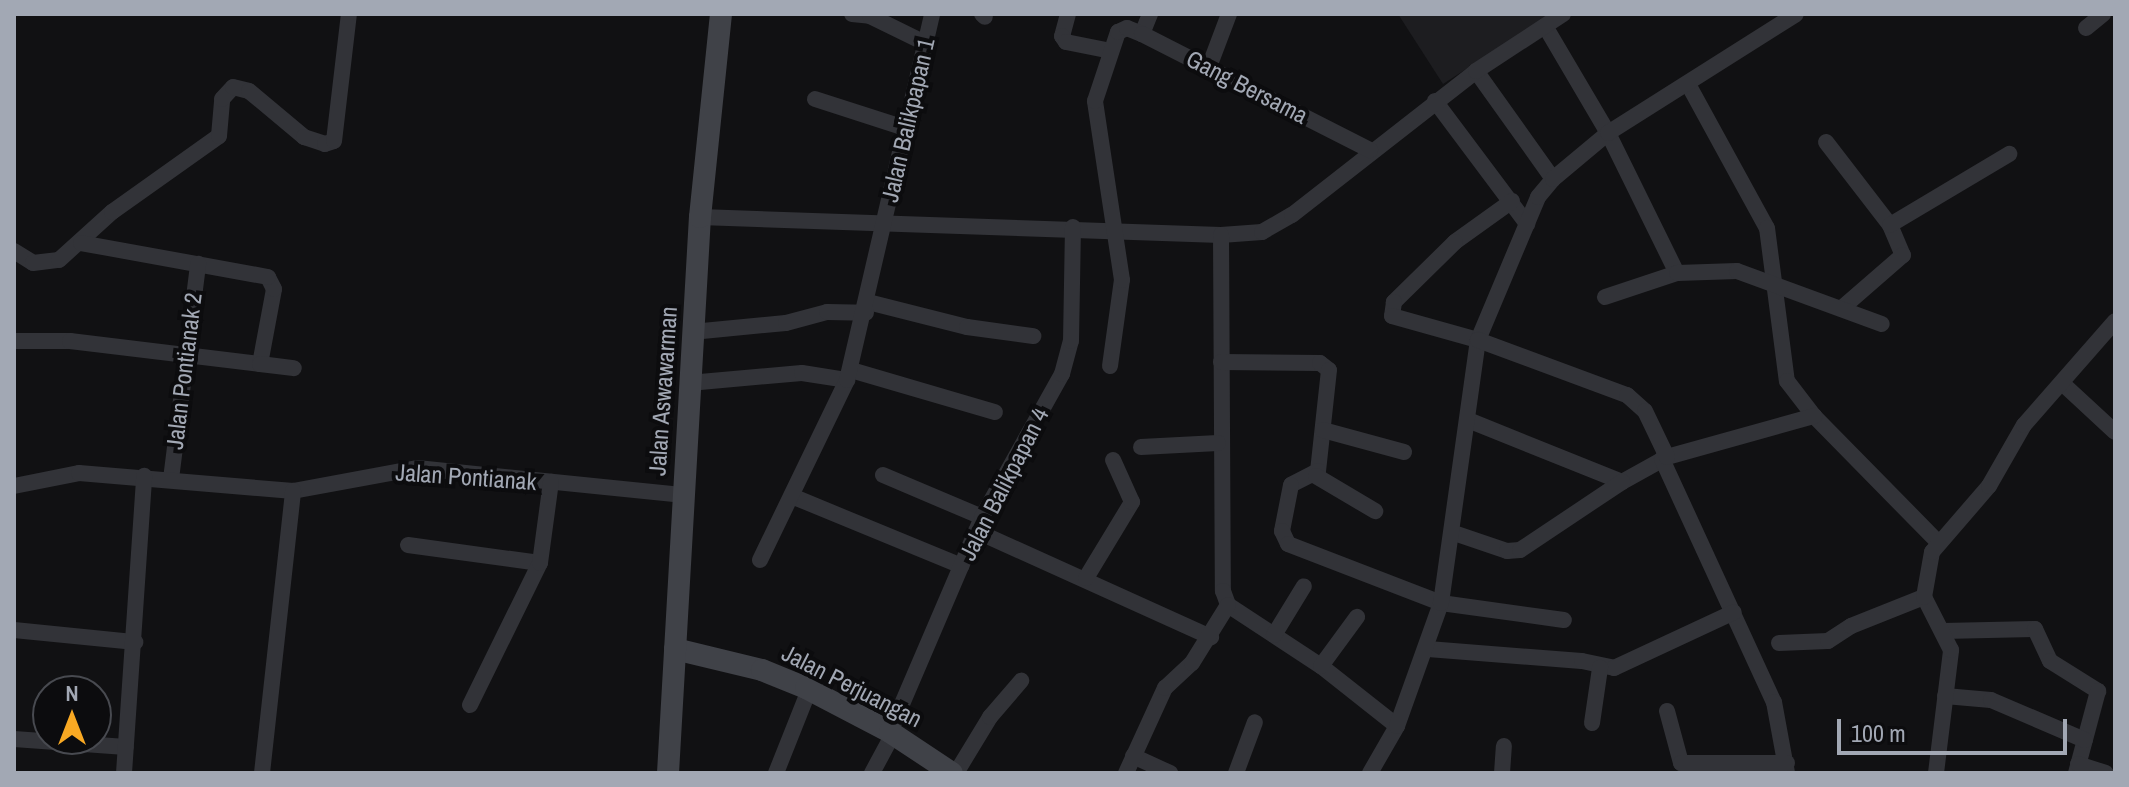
<!DOCTYPE html>
<html>
<head>
<meta charset="utf-8">
<style>
	body { margin:0 }
	#map { position:relative; width:2129px; height:787px; overflow:hidden; background:#111113; font-family:"Archivo Narrow",sans-serif }
	div>[style] { position:absolute }
	.built>* { inset:0; background:#1d1d20 }
	.street>* { height:16px; margin:-8px; padding:0 8px; transform-origin:8px; border-radius:8px; background:#323338 }
	.secondary>* { height:22px; margin:-11px; padding:0 11px; transform-origin:11px; border-radius:11px; background:#404248 }
	span { translate:-50% -50%; white-space:nowrap; text-align:center; line-height:1.15; -webkit-text-stroke:8px #0c0c0e; paint-order:stroke }
	.street-label { font-size:24px; color:#a2a8b4 }
	.frame { position:absolute; inset:0; border:16px solid #a2a8b4; pointer-events:none }
	.north { position:absolute; left:32px; top:675px; width:80px; height:80px; box-sizing:border-box; background:#0c0c0e; border:2px solid #484a50; border-radius:50%; rotate:0deg; font-size:22px; font-weight:700; line-height:32px; text-align:center; color:#a2a8b4 }
	.north::after { content:''; display:block; margin:auto; width:28px; height:36px; background:#f9a923; clip-path:polygon(50% 0,100% 100%,50% 72%,0 100%) }
	.scale { position:absolute; left:1837px; top:719px; width:230px; height:36px; box-sizing:border-box; border:4px solid #a2a8b4; border-top:0; padding-left:10px; font-size:24px; line-height:28px; white-space:nowrap; color:#a2a8b4; -webkit-text-stroke:6px #0c0c0e; paint-order:stroke }
</style>
</head>
<body>
<div id="map">
	<div class="built">
		<div style="clip-path:polygon(1398px 14px,1551px 14px,1443px 84px)"></div>
	</div>
	<div class="street">
		<div style="left:852px;top:14px;width:18px;rotate:6deg"></div>
		<div style="left:870px;top:16px;width:61px;rotate:26.1deg"></div>
		<div style="left:982px;top:14px;width:4px;rotate:45deg"></div>
		<div style="left:1068px;top:14px;width:23px;rotate:105deg"></div>
		<div style="left:1062px;top:36px;width:7px;rotate:56deg"></div>
		<div style="left:1066px;top:42px;width:46px;rotate:11.3deg"></div>
		<div style="left:1545px;top:26px;width:124px;rotate:59.5deg"></div>
		<div style="left:1608px;top:133px;width:156px;rotate:63.8deg"></div>
		<div style="left:2086px;top:28px;width:22px;rotate:-39deg"></div>
		<div style="left:1142px;top:34px;width:22px;rotate:-68deg"></div>
		<div style="left:1209px;top:67px;width:57px;rotate:-69.3deg"></div>
		<div style="left:1476px;top:71px;width:133px;rotate:54.5deg"></div>
		<div style="left:1688px;top:84px;width:164px;rotate:61.3deg"></div>
		<div style="left:1767px;top:228px;width:154px;rotate:82.6deg"></div>
		<div style="left:1787px;top:381px;width:44px;rotate:52.4deg"></div>
		<div style="left:1814px;top:416px;width:177px;rotate:45.5deg"></div>
		<div style="left:815px;top:99px;width:95px;rotate:17.9deg"></div>
		<div style="left:1435px;top:101px;width:154px;rotate:53.2deg"></div>
		<div style="left:1826px;top:142px;width:105px;rotate:52.4deg"></div>
		<div style="left:1890px;top:225px;width:33px;rotate:67deg"></div>
		<div style="left:1903px;top:255px;width:81px;rotate:139deg"></div>
		<div style="left:1512px;top:201px;width:70px;rotate:144.3deg"></div>
		<div style="left:1455px;top:242px;width:86px;rotate:135.5deg"></div>
		<div style="left:1394px;top:302px;width:14px;rotate:98deg"></div>
		<div style="left:1392px;top:316px;width:89px;rotate:15.6deg"></div>
		<div style="left:1478px;top:340px;width:155px;rotate:-67.2deg"></div>
		<div style="left:1538px;top:197px;width:23px;rotate:-50deg"></div>
		<div style="left:1553px;top:179px;width:72px;rotate:-39.9deg"></div>
		<div style="left:1608px;top:133px;width:222px;rotate:-32.3deg"></div>
		<div style="left:700px;top:217px;width:521px;rotate:1.98deg"></div>
		<div style="left:1221px;top:235px;width:41px;rotate:-4.2deg"></div>
		<div style="left:1262px;top:232px;width:34px;rotate:-30deg"></div>
		<div style="left:1292px;top:215px;width:234px;rotate:-38deg"></div>
		<div style="left:1476px;top:71px;width:104px;rotate:-33.2deg"></div>
		<div style="left:1890px;top:225px;width:139px;rotate:-30.8deg"></div>
		<div style="left:1221px;top:235px;width:356px;rotate:89.7deg"></div>
		<div style="left:1223px;top:591px;width:15px;rotate:70deg"></div>
		<div style="left:1228px;top:605px;width:111px;rotate:33.3deg"></div>
		<div style="left:1321px;top:666px;width:97px;rotate:38.3deg"></div>
		<div style="left:14px;top:251px;width:22px;rotate:32deg"></div>
		<div style="left:33px;top:263px;width:26px;rotate:-7deg"></div>
		<div style="left:59px;top:260px;width:72px;rotate:-42.2deg"></div>
		<div style="left:112px;top:212px;width:131px;rotate:-35.4deg"></div>
		<div style="left:219px;top:136px;width:37px;rotate:-85deg"></div>
		<div style="left:222px;top:99px;width:16px;rotate:-47deg"></div>
		<div style="left:233px;top:87px;width:16px;rotate:14deg"></div>
		<div style="left:249px;top:91px;width:72px;rotate:39.9deg"></div>
		<div style="left:304px;top:137px;width:22px;rotate:18deg"></div>
		<div style="left:325px;top:144px;width:9px;rotate:-18deg"></div>
		<div style="left:334px;top:141px;width:128px;rotate:-83.3deg"></div>
		<div style="left:1605px;top:297px;width:76px;rotate:-18.4deg"></div>
		<div style="left:1677px;top:273px;width:60px;rotate:-1.9deg"></div>
		<div style="left:1737px;top:271px;width:154px;rotate:20.1deg"></div>
		<div style="left:868px;top:302px;width:102px;rotate:14.2deg"></div>
		<div style="left:967px;top:327px;width:67px;rotate:7.8deg"></div>
		<div style="left:692px;top:332px;width:94px;rotate:-5.5deg"></div>
		<div style="left:786px;top:323px;width:42px;rotate:-15deg"></div>
		<div style="left:827px;top:312px;width:39px;rotate:1deg"></div>
		<div style="left:14px;top:341px;width:56px"></div>
		<div style="left:70px;top:341px;width:191px;rotate:6.9deg"></div>
		<div style="left:260px;top:364px;width:76px;rotate:-79.4deg"></div>
		<div style="left:274px;top:289px;width:13px;rotate:-117deg"></div>
		<div style="left:268px;top:277px;width:190px;rotate:-169.7deg"></div>
		<div style="left:1221px;top:362px;width:99px;rotate:0.6deg"></div>
		<div style="left:1320px;top:363px;width:11px;rotate:38deg"></div>
		<div style="left:1329px;top:370px;width:102px;rotate:96.2deg"></div>
		<div style="left:1318px;top:471px;width:30px;rotate:153deg"></div>
		<div style="left:1291px;top:485px;width:47px;rotate:101.1deg"></div>
		<div style="left:1282px;top:531px;width:14px;rotate:65deg"></div>
		<div style="left:1288px;top:544px;width:164px;rotate:21.1deg"></div>
		<div style="left:1441px;top:603px;width:124px;rotate:7.9deg"></div>
		<div style="left:260px;top:364px;width:34px;rotate:7deg"></div>
		<div style="left:1110px;top:366px;width:87px;rotate:-82.1deg"></div>
		<div style="left:1122px;top:280px;width:181px;rotate:-98.6deg"></div>
		<div style="left:1095px;top:101px;width:73px;rotate:-71.6deg"></div>
		<div style="left:1118px;top:32px;width:10px;rotate:-24deg"></div>
		<div style="left:1127px;top:28px;width:16px;rotate:22deg"></div>
		<div style="left:1142px;top:34px;width:256px;rotate:27deg"></div>
		<div style="left:851px;top:370px;width:150px;rotate:16.3deg"></div>
		<div style="left:689px;top:383px;width:113px;rotate:-5.1deg"></div>
		<div style="left:802px;top:373px;width:46px;rotate:8.8deg"></div>
		<div style="left:2062px;top:383px;width:72px;rotate:42.8deg"></div>
		<div style="left:1468px;top:420px;width:166px;rotate:21.9deg"></div>
		<div style="left:1622px;top:482px;width:51px;rotate:-29.1deg"></div>
		<div style="left:1667px;top:457px;width:153px;rotate:-15.6deg"></div>
		<div style="left:1323px;top:430px;width:84px;rotate:15.2deg"></div>
		<div style="left:1141px;top:447px;width:77px;rotate:-3deg"></div>
		<div style="left:1662px;top:459px;width:268px;rotate:65.3deg"></div>
		<div style="left:1774px;top:702px;width:72px;rotate:79.6deg"></div>
		<div style="left:883px;top:475px;width:108px;rotate:23deg"></div>
		<div style="left:1316px;top:476px;width:69px;rotate:30.7deg"></div>
		<div style="left:171px;top:479px;width:217px;rotate:-82.8deg"></div>
		<div style="left:14px;top:486px;width:66px;rotate:-11.3deg"></div>
		<div style="left:79px;top:473px;width:215px;rotate:4.8deg"></div>
		<div style="left:293px;top:491px;width:126px;rotate:-10.5deg"></div>
		<div style="left:417px;top:468px;width:266px;rotate:5.8deg"></div>
		<div style="left:794px;top:497px;width:181px;rotate:22.4deg"></div>
		<div style="left:976px;top:531px;width:258px;rotate:24.3deg"></div>
		<div style="left:1454px;top:533px;width:56px;rotate:18.8deg"></div>
		<div style="left:1507px;top:551px;width:13px;rotate:-4deg"></div>
		<div style="left:1520px;top:550px;width:123px;rotate:-33.7deg"></div>
		<div style="left:408px;top:545px;width:133px;rotate:7.8deg"></div>
		<div style="left:760px;top:560px;width:200px;rotate:-64.2deg"></div>
		<div style="left:847px;top:380px;width:376px;rotate:-76.9deg"></div>
		<div style="left:1086px;top:578px;width:89px;rotate:-58.8deg"></div>
		<div style="left:1132px;top:502px;width:46px;rotate:-114.3deg"></div>
		<div style="left:14px;top:630px;width:122px;rotate:5.7deg"></div>
		<div style="left:1943px;top:631px;width:92px;rotate:-1.2deg"></div>
		<div style="left:2035px;top:629px;width:35px;rotate:65deg"></div>
		<div style="left:2050px;top:661px;width:57px;rotate:32deg"></div>
		<div style="left:2098px;top:691px;width:85px;rotate:105deg"></div>
		<div style="left:1274px;top:635px;width:57px;rotate:-58.5deg"></div>
		<div style="left:1779px;top:643px;width:49px;rotate:-2.3deg"></div>
		<div style="left:1828px;top:641px;width:27px;rotate:-33deg"></div>
		<div style="left:1851px;top:626px;width:79px;rotate:-21.7deg"></div>
		<div style="left:1428px;top:649px;width:154px;rotate:4.5deg"></div>
		<div style="left:1582px;top:661px;width:33px;rotate:12deg"></div>
		<div style="left:1614px;top:668px;width:132px;rotate:-25deg"></div>
		<div style="left:1321px;top:666px;width:61px;rotate:-53.7deg"></div>
		<div style="left:1945px;top:696px;width:46px;rotate:5deg"></div>
		<div style="left:1991px;top:700px;width:102px;rotate:23.1deg"></div>
		<div style="left:470px;top:705px;width:158px;rotate:-63.8deg"></div>
		<div style="left:540px;top:563px;width:82px;rotate:-82.3deg"></div>
		<div style="left:1667px;top:711px;width:54px;rotate:74.9deg"></div>
		<div style="left:1681px;top:763px;width:106px"></div>
		<div style="left:1592px;top:723px;width:56px;rotate:-81.7deg"></div>
		<div style="left:890px;top:732px;width:234px;rotate:-66.8deg"></div>
		<div style="left:982px;top:517px;width:164px;rotate:-60.8deg"></div>
		<div style="left:1062px;top:374px;width:34px;rotate:-75deg"></div>
		<div style="left:1071px;top:341px;width:114px;rotate:-89deg"></div>
		<div style="left:14px;top:739px;width:112px;rotate:4.1deg"></div>
		<div style="left:1133px;top:756px;width:41px;rotate:24.7deg"></div>
		<div style="left:2078px;top:764px;width:29px;rotate:18deg"></div>
		<div style="left:124px;top:773px;width:298px;rotate:-86.1deg"></div>
		<div style="left:262px;top:773px;width:284px;rotate:-83.7deg"></div>
		<div style="left:776px;top:773px;width:89px;rotate:-68.3deg"></div>
		<div style="left:872px;top:773px;width:44px;rotate:-61.7deg"></div>
		<div style="left:956px;top:773px;width:66px;rotate:-58.7deg"></div>
		<div style="left:990px;top:717px;width:48px;rotate:-49.3deg"></div>
		<div style="left:1126px;top:773px;width:94px;rotate:-65.4deg"></div>
		<div style="left:1165px;top:688px;width:37px;rotate:-43deg"></div>
		<div style="left:1192px;top:663px;width:68px;rotate:-58.2deg"></div>
		<div style="left:1236px;top:773px;width:54px;rotate:-69.6deg"></div>
		<div style="left:1370px;top:773px;width:54px;rotate:-60.1deg"></div>
		<div style="left:1397px;top:726px;width:131px;rotate:-70.3deg"></div>
		<div style="left:1441px;top:603px;width:266px;rotate:-82deg"></div>
		<div style="left:1478px;top:340px;width:159px;rotate:20.3deg"></div>
		<div style="left:1627px;top:395px;width:24px;rotate:42deg"></div>
		<div style="left:1645px;top:411px;width:51px;rotate:64.4deg"></div>
		<div style="left:1502px;top:773px;width:27px;rotate:-86deg"></div>
		<div style="left:1936px;top:773px;width:124px;rotate:-83deg"></div>
		<div style="left:1951px;top:650px;width:59px;rotate:-117deg"></div>
		<div style="left:1924px;top:597px;width:46px;rotate:-79.9deg"></div>
		<div style="left:1932px;top:552px;width:87px;rotate:-49.2deg"></div>
		<div style="left:1989px;top:486px;width:70px;rotate:-60.2deg"></div>
		<div style="left:2024px;top:425px;width:138px;rotate:-48.8deg"></div>
	</div>
	<div class="secondary">
		<div style="left:675px;top:649px;width:89px;rotate:13.6deg"></div>
		<div style="left:762px;top:670px;width:48px;rotate:22.2deg"></div>
		<div style="left:806px;top:688px;width:95px;rotate:27.6deg"></div>
		<div style="left:890px;top:732px;width:74px;rotate:33.5deg"></div>
		<div style="left:668px;top:773px;width:557px;rotate:-86.71deg"></div>
		<div style="left:700px;top:217px;width:204px;rotate:-84.1deg"></div>
	</div>
	<div class="street-label">
		<span style="left:1247px;top:87px;rotate:27deg">Gang Bersama</span>
		<span style="left:908px;top:120px;rotate:-77deg">Jalan Balikpapan 1</span>
		<span style="left:184px;top:371px;rotate:-83deg">Jalan Pontianak 2</span>
		<span style="left:663px;top:391px;rotate:-86deg">Jalan Aswawarman</span>
		<span style="left:466px;top:477px;rotate:4deg">Jalan Pontianak</span>
		<span style="left:1004px;top:484px;rotate:-63deg">Jalan Balikpapan 4</span>
		<span style="left:852px;top:686px;rotate:27deg">Jalan Perjuangan</span>
	</div>
	<div class="frame"></div>
	<div class="north">N</div>
	<div class="scale">100 m</div>
</div>
</body>
</html>
